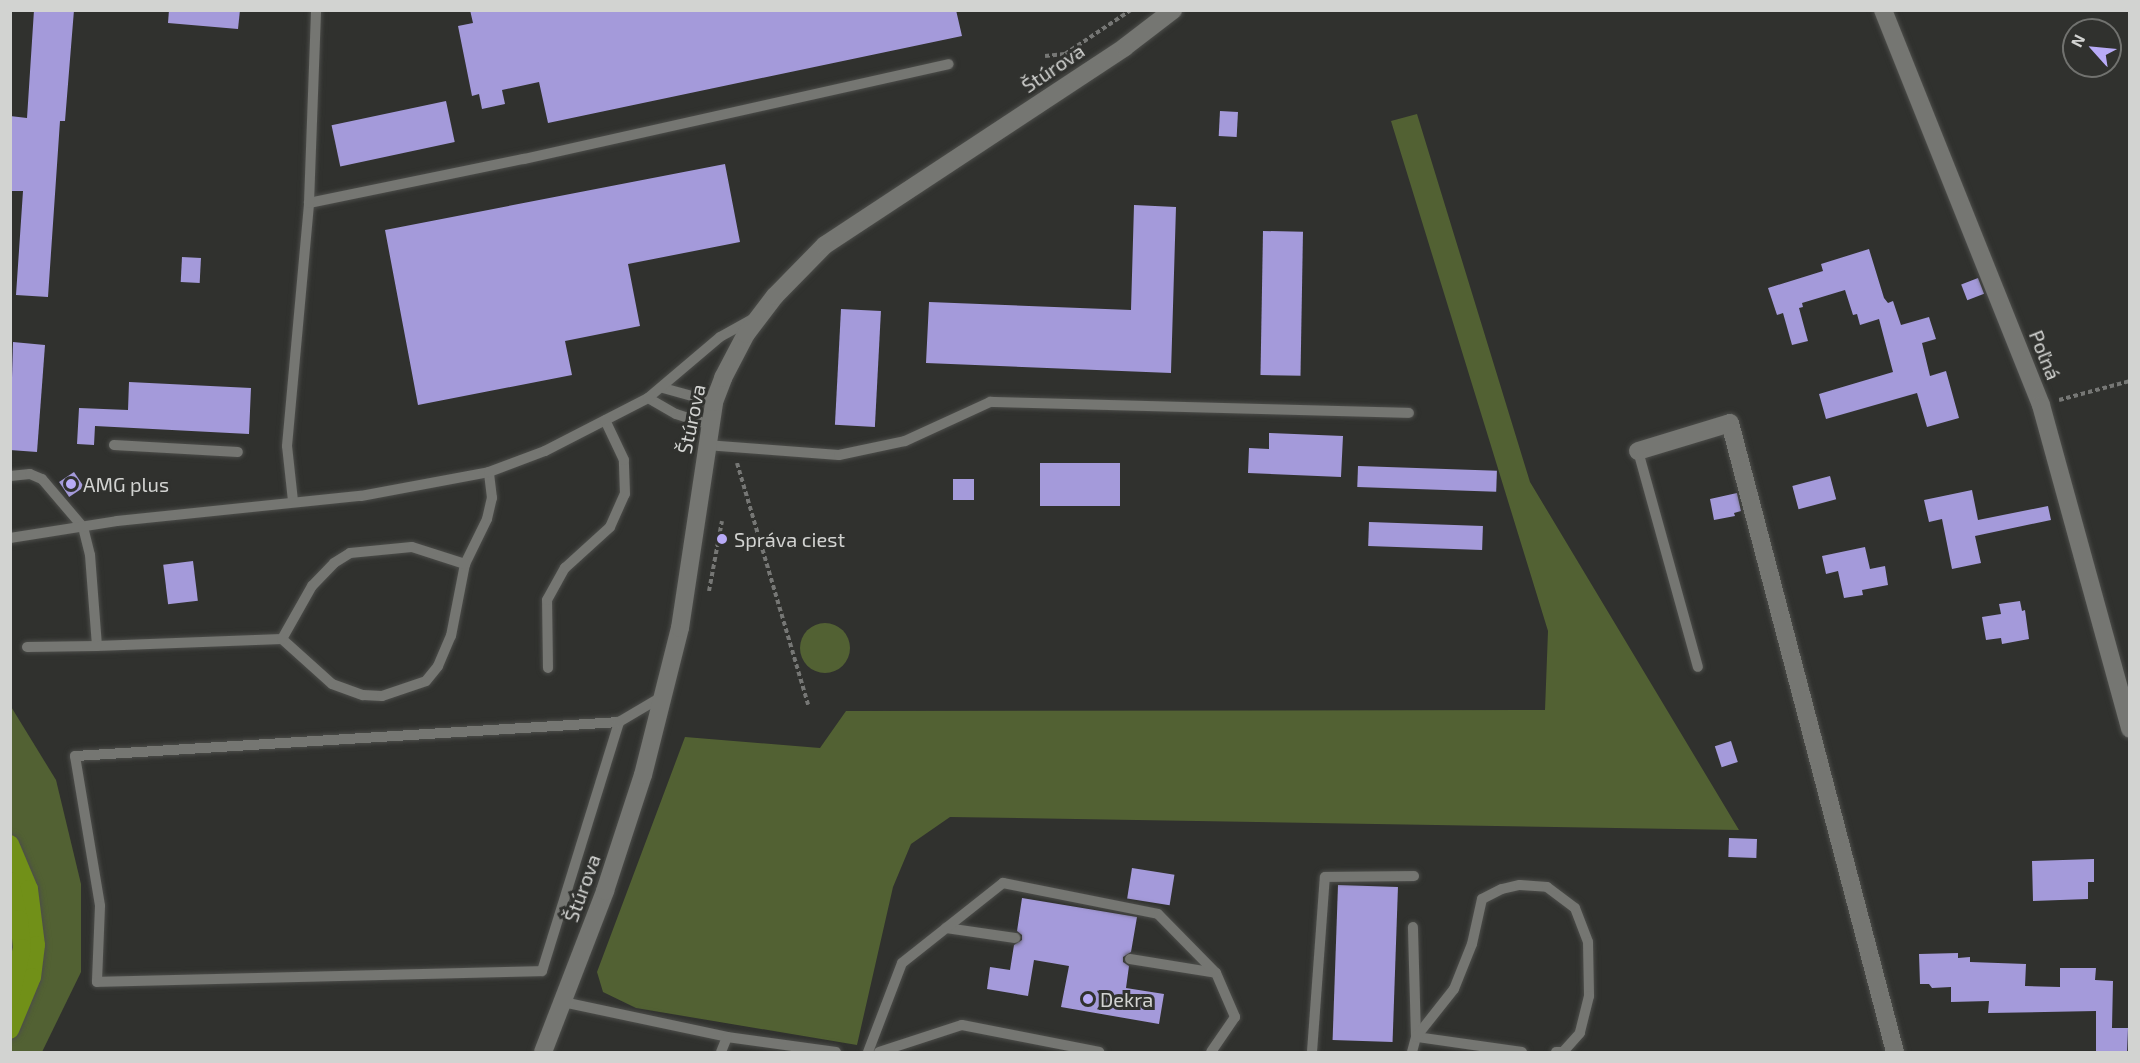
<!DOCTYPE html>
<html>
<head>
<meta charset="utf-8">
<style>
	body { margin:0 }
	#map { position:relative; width:2140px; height:1063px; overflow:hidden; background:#30312e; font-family:"Exo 2",sans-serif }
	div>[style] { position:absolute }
	.green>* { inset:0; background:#526133 }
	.round { border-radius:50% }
	.building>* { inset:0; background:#a49ada; transform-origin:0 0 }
	.path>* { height:4px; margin-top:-2px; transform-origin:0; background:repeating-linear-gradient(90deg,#767775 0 4.5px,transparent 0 7.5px) }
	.roads { filter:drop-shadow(0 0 2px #4c4d4a) drop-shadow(0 0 2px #4c4d4a) }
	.service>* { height:10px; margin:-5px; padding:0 5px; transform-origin:5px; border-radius:5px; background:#757672 }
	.minor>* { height:18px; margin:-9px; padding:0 9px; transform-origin:9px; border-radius:9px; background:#757672 }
	.tertiary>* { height:18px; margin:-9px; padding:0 9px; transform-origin:9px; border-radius:9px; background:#757672 }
	.motorway>* { height:18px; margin:-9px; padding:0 9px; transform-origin:9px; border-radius:9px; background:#719018 }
	.dots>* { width:16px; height:16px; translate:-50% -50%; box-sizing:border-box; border:3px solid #30312e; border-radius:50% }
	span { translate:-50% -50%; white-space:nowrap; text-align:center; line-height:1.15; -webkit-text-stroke:6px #30312e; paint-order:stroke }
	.street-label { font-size:20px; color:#d2d3d1 }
	.poi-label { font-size:20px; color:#d2d3d1 }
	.left { translate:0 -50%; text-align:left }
	.frame { position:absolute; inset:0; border:12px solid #d2d3d1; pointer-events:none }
	.north { position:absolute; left:2062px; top:18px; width:60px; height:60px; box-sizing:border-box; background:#30312e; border:2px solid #71726f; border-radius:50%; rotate:297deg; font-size:16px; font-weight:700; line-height:24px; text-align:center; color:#d2d3d1 }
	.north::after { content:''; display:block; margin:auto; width:21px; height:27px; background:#b8abf7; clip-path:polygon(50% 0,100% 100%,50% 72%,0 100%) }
</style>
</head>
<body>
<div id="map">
	<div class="green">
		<div style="clip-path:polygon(1417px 114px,1530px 482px,1739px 830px,950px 817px,911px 844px,893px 887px,857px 1045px,636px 1008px,603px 992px,597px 972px,685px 737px,820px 748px,846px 711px,1545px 710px,1548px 631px,1391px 121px)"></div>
		<div class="round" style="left:800px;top:623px;width:50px;height:50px"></div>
		<div style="clip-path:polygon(10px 705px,56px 780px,81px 884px,81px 972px,42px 1052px,11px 1052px)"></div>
	</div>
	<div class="building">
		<div style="clip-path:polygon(34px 10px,74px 10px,65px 121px,60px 121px,48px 297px,16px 295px,23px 191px,10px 191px,10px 116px,27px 118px)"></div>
		<div style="clip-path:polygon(169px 10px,240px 10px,238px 29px,168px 23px)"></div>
		<div style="clip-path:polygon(470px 10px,956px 10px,962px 36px,548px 123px,539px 82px,502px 90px,505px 104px,482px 109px,479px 94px,472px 96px,458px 26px,473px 23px)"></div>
		<div style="left:446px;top:101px;width:42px;height:117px;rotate:78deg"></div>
		<div style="left:1220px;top:111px;width:18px;height:25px;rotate:3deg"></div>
		<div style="clip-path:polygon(725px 164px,740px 242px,628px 264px,640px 326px,565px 341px,572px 375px,418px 405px,385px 230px)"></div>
		<div style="clip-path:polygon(1134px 205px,1176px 207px,1171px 373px,926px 363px,929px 302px,1131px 310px)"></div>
		<div style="left:1263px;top:231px;width:40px;height:144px;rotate:1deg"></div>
		<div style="clip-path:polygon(1869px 249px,1884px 298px,1888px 303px,1893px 301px,1901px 325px,1929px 317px,1936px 339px,1922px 343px,1930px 376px,1946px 371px,1959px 418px,1927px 427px,1917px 393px,1826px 419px,1819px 394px,1893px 372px,1879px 319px,1860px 325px,1857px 314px,1853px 315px,1845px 290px,1802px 303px,1803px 307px,1799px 308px,1808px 341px,1792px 345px,1783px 313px,1777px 315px,1768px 288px,1823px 271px,1821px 264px)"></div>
		<div style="left:182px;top:257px;width:19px;height:25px;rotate:3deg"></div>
		<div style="left:1978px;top:278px;width:17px;height:18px;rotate:69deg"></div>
		<div style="left:841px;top:309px;width:40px;height:116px;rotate:3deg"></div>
		<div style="clip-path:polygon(13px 342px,45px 345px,37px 452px,10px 450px)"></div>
		<div style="clip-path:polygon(129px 382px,251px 388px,249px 434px,95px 426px,94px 445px,77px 444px,79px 408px,128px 410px)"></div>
		<div style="clip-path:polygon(1269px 433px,1343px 436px,1341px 477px,1248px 473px,1249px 448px,1269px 449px)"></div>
		<div style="left:1040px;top:463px;width:80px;height:43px"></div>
		<div style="left:1358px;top:466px;width:139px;height:21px;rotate:2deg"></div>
		<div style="left:74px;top:472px;width:18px;height:18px;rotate:56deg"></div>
		<div style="left:1830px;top:476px;width:24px;height:39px;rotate:75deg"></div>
		<div style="left:953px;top:479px;width:21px;height:21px"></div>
		<div style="clip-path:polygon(1972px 490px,1978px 520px,2048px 506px,2051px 520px,1975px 536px,1981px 563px,1952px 569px,1942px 519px,1929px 522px,1924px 500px)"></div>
		<div style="clip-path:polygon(1737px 493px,1741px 511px,1734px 513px,1735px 516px,1714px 520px,1710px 499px)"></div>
		<div style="left:1369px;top:522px;width:114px;height:24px;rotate:2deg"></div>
		<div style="clip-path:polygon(1865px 547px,1870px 569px,1885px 566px,1888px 585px,1862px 590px,1863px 595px,1844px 598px,1838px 571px,1826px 574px,1822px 556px)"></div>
		<div style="left:193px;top:561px;width:40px;height:30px;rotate:83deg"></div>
		<div style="clip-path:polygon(2020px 601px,2022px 611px,2025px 610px,2029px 639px,2002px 644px,2001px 638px,1986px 640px,1982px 617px,2001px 614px,1999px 604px)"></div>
		<div style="left:1731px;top:741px;width:22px;height:17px;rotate:72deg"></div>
		<div style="left:1729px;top:838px;width:28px;height:19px;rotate:2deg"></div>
		<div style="clip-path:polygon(2094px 859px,2094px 882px,2088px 882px,2088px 899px,2033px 901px,2032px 861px)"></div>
		<div style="left:1132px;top:868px;width:43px;height:31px;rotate:9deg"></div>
		<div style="left:1338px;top:885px;width:60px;height:155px;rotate:2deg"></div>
		<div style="clip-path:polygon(1022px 898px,1137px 917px,1131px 952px,1123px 957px,1123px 962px,1129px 966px,1126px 988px,1164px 994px,1159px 1024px,1061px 1007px,1069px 966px,1034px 960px,1028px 996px,987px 989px,990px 967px,1010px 970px,1014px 945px,1022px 940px,1022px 935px,1017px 931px)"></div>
		<div style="clip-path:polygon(1958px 953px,1958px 958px,1970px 957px,1970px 962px,2026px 964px,2025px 986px,2060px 987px,2060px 968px,2096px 968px,2095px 980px,2113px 981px,2112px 1028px,2128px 1028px,2127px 1053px,2096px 1053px,2096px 1011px,1988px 1013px,1989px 1001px,1951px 1002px,1951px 987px,1932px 988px,1929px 984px,1920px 984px,1919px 954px)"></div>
	</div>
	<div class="path">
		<div style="left:1045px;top:56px;width:20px;rotate:-6deg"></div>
		<div style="left:1065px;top:54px;width:79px;rotate:-33.7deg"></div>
		<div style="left:2059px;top:400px;width:73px;rotate:-15deg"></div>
		<div style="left:737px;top:463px;width:252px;rotate:73.6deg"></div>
		<div style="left:709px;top:591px;width:71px;rotate:-79.5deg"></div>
	</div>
	<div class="roads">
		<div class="service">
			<div style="left:309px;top:203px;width:219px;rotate:-11.6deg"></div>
			<div style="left:524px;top:159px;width:435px;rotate:-12.6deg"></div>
			<div style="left:663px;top:388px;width:53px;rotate:15.4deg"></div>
			<div style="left:648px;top:398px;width:32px;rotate:30deg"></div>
			<div style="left:676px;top:414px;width:35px;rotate:18deg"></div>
			<div style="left:114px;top:445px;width:124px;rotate:3.2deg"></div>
			<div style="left:706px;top:445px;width:133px;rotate:4.3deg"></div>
			<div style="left:839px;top:455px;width:67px;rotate:-12deg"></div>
			<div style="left:905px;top:441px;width:94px;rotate:-24.6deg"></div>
			<div style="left:990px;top:402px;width:419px;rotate:1.5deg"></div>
			<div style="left:1638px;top:451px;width:224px;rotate:74.5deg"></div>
			<div style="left:10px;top:476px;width:20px;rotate:-6deg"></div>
			<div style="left:30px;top:474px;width:13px;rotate:23deg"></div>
			<div style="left:42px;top:479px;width:63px;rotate:49.5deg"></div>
			<div style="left:83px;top:527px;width:29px;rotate:76deg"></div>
			<div style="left:90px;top:555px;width:91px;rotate:85.6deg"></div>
			<div style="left:97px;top:646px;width:185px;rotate:-2.2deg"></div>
			<div style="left:282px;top:639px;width:67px;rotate:42deg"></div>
			<div style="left:332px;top:684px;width:33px;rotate:20deg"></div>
			<div style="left:363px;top:695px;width:19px;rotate:3deg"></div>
			<div style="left:382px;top:696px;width:46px;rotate:-18.8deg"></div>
			<div style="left:426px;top:681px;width:19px;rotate:-51deg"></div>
			<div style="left:438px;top:666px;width:33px;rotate:-67deg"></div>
			<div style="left:451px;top:636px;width:73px;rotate:-79deg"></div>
			<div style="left:465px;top:564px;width:50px;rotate:-63.9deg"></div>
			<div style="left:487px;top:519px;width:22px;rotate:-77deg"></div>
			<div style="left:492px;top:498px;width:26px;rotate:-97deg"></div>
			<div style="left:293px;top:501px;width:55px;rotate:-96.2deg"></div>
			<div style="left:287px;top:446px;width:244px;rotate:-84.8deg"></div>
			<div style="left:309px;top:203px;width:193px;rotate:-87.9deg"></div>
			<div style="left:10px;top:538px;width:108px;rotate:-9deg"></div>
			<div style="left:117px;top:521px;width:245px;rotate:-5.9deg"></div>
			<div style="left:361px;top:496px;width:130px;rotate:-10.6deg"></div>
			<div style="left:489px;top:472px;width:60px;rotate:-20.6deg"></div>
			<div style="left:545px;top:451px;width:116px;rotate:-27.2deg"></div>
			<div style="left:648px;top:398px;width:94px;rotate:-40.3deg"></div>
			<div style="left:720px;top:337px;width:38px;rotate:-29deg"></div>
			<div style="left:282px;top:639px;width:61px;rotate:-60.5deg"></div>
			<div style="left:312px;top:586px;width:32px;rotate:-46deg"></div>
			<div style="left:334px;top:563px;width:19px;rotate:-32deg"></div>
			<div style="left:350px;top:553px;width:62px;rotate:-5.5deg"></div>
			<div style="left:412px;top:547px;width:56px;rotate:17.8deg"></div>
			<div style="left:27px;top:647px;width:70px;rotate:-0.8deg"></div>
			<div style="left:548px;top:668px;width:68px;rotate:-90.8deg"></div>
			<div style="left:547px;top:600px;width:37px;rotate:-61deg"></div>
			<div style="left:565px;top:568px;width:61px;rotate:-42.3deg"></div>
			<div style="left:610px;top:527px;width:36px;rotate:-66deg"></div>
			<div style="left:625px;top:494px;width:34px;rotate:-92deg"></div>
			<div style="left:624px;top:460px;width:44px;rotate:-115.4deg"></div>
			<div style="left:619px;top:722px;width:545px;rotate:176.42deg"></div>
			<div style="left:75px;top:756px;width:152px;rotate:80.5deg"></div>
			<div style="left:100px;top:906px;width:76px;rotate:92.3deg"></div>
			<div style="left:97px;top:982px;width:445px;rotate:-1.4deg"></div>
			<div style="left:542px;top:971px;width:261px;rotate:-72.8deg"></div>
			<div style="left:619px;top:722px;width:51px;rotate:-30.6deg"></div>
			<div style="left:946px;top:928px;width:70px;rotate:8.2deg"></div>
			<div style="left:1130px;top:959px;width:87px;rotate:9.2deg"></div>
			<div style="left:1216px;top:973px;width:48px;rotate:66.6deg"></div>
			<div style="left:1235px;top:1017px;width:42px;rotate:124.4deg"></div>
			<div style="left:563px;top:1002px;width:168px;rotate:12deg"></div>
			<div style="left:727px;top:1037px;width:110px;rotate:7.8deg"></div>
			<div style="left:721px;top:1052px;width:16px;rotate:-68deg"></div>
			<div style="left:868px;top:1052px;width:95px;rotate:-69.1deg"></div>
			<div style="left:902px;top:963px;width:129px;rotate:-38.4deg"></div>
			<div style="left:1003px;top:883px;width:158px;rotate:11.3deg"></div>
			<div style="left:1158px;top:914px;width:83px;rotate:45.5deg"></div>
			<div style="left:879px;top:1052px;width:87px;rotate:-18deg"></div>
			<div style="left:962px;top:1025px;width:140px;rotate:11.1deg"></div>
			<div style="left:1312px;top:1052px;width:175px;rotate:-85.8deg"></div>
			<div style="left:1325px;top:877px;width:89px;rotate:-0.6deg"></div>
			<div style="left:1412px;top:1052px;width:16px;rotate:-75deg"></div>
			<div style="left:1416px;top:1037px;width:110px;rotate:-91.6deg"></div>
			<div style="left:1522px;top:1052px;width:107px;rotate:-171.9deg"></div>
			<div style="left:1416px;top:1037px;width:61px;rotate:-51.6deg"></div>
			<div style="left:1454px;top:989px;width:48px;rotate:-68.2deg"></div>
			<div style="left:1472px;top:944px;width:46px;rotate:-77.5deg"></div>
			<div style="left:1482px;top:899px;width:22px;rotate:-27deg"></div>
			<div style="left:1502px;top:889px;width:18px;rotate:-13deg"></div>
			<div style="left:1520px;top:885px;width:27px;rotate:4deg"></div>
			<div style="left:1547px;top:887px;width:35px;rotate:37deg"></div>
			<div style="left:1575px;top:908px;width:36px;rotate:69deg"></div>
			<div style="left:1588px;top:942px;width:54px;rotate:88.9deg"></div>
			<div style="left:1589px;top:996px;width:38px;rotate:104deg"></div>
			<div style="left:1580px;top:1033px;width:25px;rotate:132deg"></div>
			<div style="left:1563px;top:1052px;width:7px;rotate:180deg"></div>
		</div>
		<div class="minor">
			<div style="left:1883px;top:10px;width:425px;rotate:68.2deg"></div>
			<div style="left:2041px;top:405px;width:336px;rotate:74.6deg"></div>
			<div style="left:1638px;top:451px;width:96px;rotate:-16.9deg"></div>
			<div style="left:1730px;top:423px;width:650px;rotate:75.3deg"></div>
		</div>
		<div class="tertiary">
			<div style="left:543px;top:1052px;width:173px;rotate:-68.9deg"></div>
			<div style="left:605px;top:891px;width:122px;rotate:-71.9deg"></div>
			<div style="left:643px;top:775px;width:152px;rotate:-75.9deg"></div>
			<div style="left:680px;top:628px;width:229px;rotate:-81.4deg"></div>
			<div style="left:714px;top:402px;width:26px;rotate:-69deg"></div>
			<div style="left:723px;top:378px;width:50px;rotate:-62.4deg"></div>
			<div style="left:746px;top:334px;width:48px;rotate:-52.7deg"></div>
			<div style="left:775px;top:296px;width:71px;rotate:-45.6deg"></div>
			<div style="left:825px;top:245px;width:359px;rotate:-33.4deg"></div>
			<div style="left:1125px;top:47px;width:61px;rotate:-37.6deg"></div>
		</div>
		<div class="motorway">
			<div style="left:10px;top:844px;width:49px;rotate:67.1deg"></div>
			<div style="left:29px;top:889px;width:56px;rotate:82.9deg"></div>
			<div style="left:36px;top:945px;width:32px;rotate:97deg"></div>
			<div style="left:32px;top:977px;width:57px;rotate:112.5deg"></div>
			<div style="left:10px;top:881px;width:39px;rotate:77deg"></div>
			<div style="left:19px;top:919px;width:29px;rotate:84deg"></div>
			<div style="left:22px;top:948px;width:52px;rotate:103.2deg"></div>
		</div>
	</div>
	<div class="dots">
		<div style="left:71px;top:484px;background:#b8abf7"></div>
		<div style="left:722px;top:539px;background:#b8abf7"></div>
		<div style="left:1088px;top:999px;background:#b8abf7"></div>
	</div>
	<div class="street-label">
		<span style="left:1053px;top:68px;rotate:-34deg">Štúrova</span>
		<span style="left:2045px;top:355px;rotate:68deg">Poľná</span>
		<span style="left:691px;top:419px;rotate:-78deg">Štúrova</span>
		<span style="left:582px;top:888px;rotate:-70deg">Štúrova</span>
	</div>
	<div class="poi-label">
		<span class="left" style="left:83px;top:484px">AMG plus</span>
		<span class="left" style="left:734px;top:539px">Správa ciest</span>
		<span class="left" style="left:1100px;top:999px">Dekra</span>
	</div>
	<div class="frame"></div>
	<div class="north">N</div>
</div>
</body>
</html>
